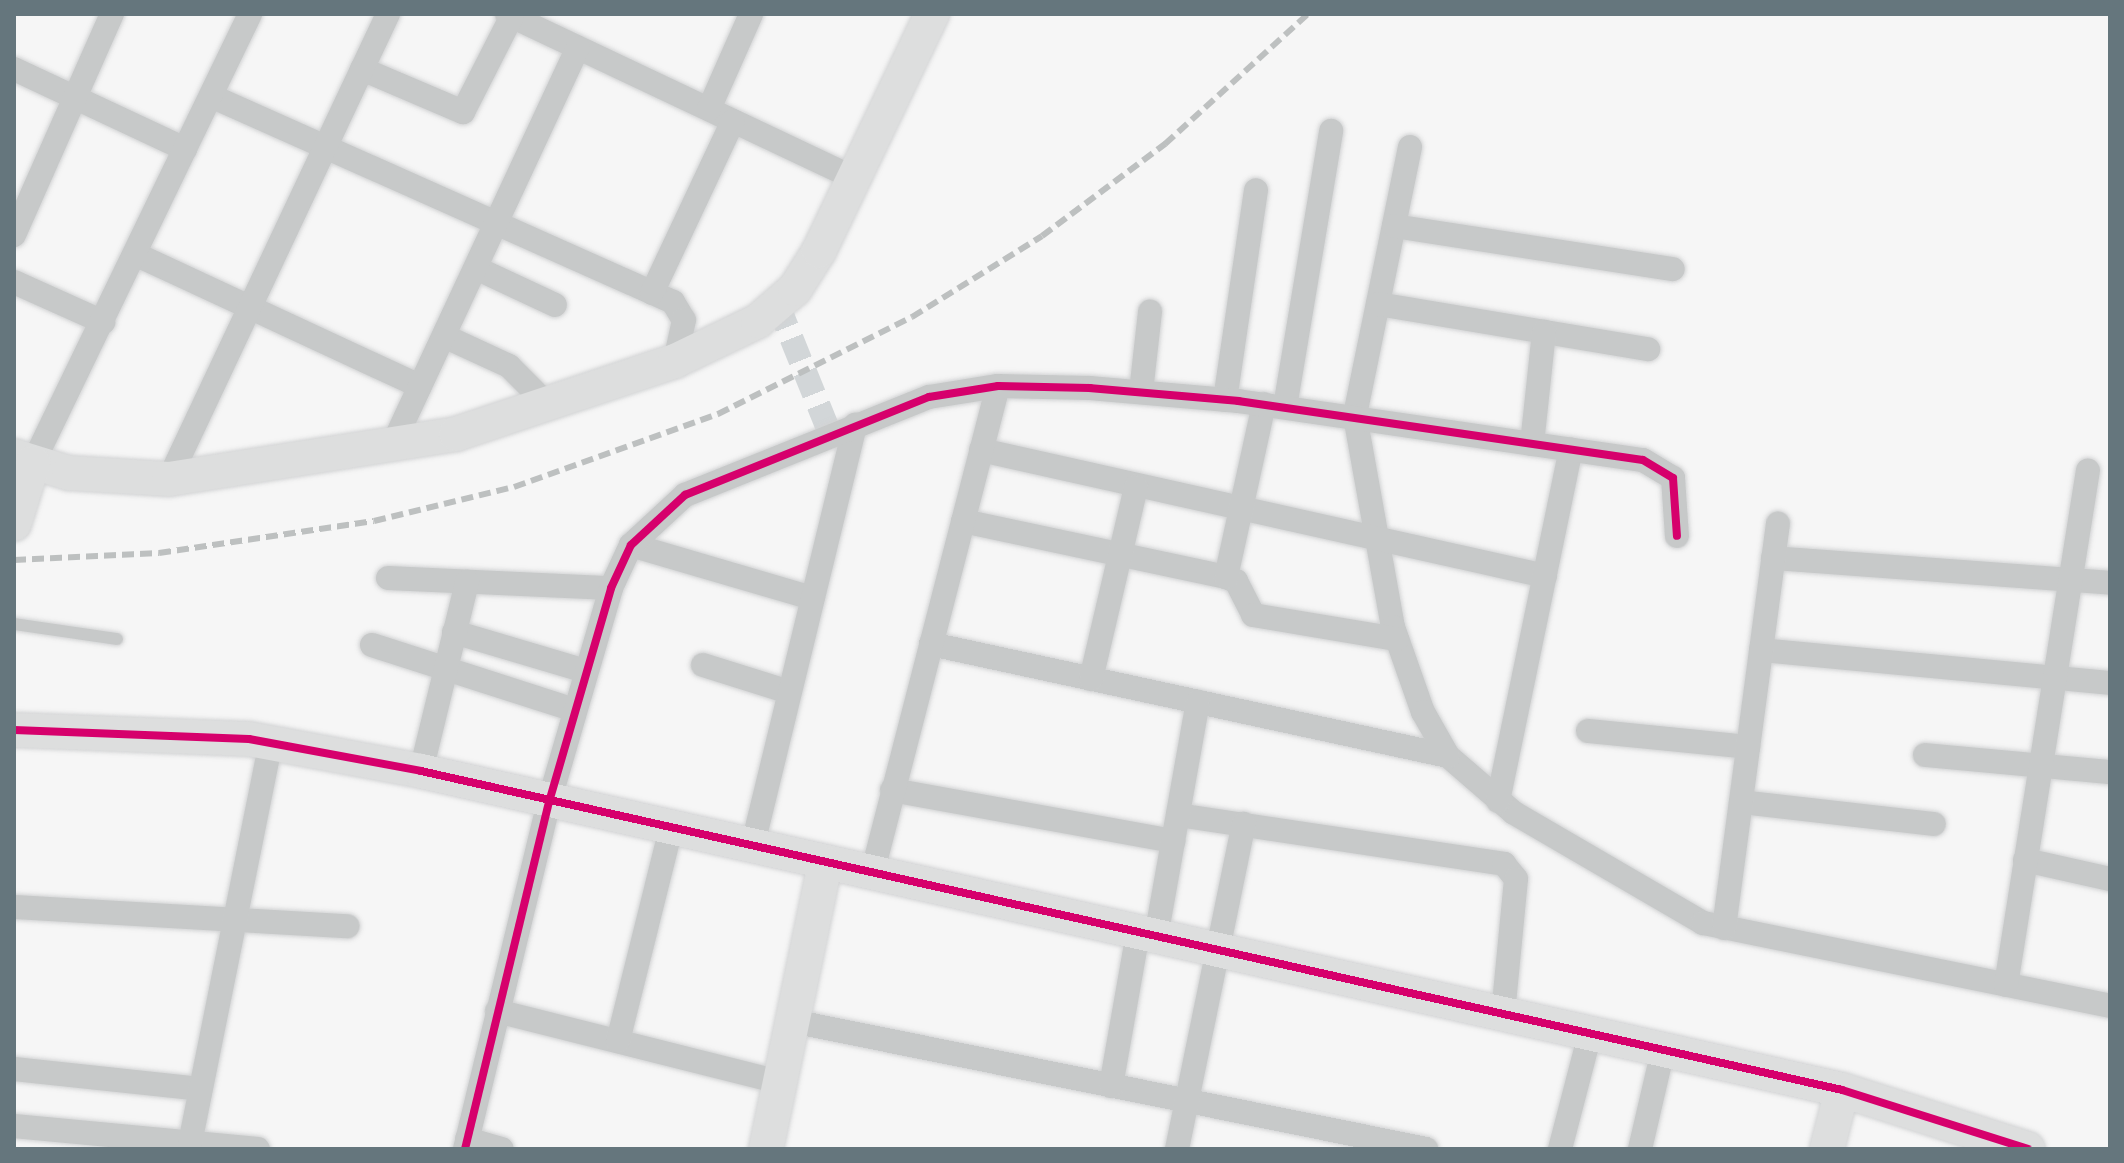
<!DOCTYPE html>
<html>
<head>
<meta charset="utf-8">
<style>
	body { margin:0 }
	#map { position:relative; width:2124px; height:1163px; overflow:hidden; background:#f6f6f6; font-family:"Roboto Condensed",sans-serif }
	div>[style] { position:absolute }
	.street-tunnel>* { height:24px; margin-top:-12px; transform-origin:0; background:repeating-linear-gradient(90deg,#d2d6d8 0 24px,transparent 0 36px) }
	.roads { filter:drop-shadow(0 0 2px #d2d3d4) drop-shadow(0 0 2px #d2d3d4) }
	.lane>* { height:12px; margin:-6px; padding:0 6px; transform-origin:6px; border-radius:6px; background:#c7c9c9 }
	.street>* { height:24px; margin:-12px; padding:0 12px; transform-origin:12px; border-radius:12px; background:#c7c9c9 }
	.secondary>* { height:34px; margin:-17px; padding:0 17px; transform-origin:17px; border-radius:17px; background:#dddede }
	.rail>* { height:6px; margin-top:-3px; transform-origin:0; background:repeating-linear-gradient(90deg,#bdc0c0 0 12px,transparent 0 18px) }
	.cycleway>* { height:8px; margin:-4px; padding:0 4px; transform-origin:4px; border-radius:4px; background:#d6006c }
	span { translate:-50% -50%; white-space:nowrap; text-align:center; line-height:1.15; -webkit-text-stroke:8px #fff; paint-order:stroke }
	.frame { position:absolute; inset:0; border:16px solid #65767d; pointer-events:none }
</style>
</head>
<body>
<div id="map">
	<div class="street-tunnel">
		<div style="left:778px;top:305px;width:139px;rotate:68deg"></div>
	</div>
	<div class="roads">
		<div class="lane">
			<div style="left:14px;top:624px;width:104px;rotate:8.3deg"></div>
		</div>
		<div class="street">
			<div style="left:507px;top:14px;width:384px;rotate:25.3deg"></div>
			<div style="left:14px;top:69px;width:189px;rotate:25.1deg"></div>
			<div style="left:362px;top:69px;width:110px;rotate:23.1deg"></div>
			<div style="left:463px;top:112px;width:108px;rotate:-63deg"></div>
			<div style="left:211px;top:96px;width:506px;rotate:24.03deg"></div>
			<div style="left:673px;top:302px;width:21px;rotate:59deg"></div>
			<div style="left:684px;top:320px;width:42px;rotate:102.4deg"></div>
			<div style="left:709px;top:109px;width:104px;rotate:-66.1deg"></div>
			<div style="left:1410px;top:147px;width:275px;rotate:101.6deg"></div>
			<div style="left:1355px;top:416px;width:214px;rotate:79.8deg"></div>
			<div style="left:1393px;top:627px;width:90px;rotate:70.6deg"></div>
			<div style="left:1423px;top:712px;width:51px;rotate:60.4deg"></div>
			<div style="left:1448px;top:756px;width:87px;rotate:40.8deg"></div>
			<div style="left:1514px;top:813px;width:219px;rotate:30.2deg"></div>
			<div style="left:1703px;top:923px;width:415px;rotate:11.5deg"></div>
			<div style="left:1394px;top:226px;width:282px;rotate:8.8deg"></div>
			<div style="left:14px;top:235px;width:242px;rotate:-66.1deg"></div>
			<div style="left:135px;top:254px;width:314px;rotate:24.9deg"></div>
			<div style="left:476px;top:268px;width:87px;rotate:25.1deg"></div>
			<div style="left:14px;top:282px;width:98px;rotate:24.2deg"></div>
			<div style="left:652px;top:293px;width:190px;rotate:-64.8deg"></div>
			<div style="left:1378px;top:304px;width:274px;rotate:9.5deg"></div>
			<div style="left:444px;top:336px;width:72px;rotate:24.8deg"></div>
			<div style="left:509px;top:366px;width:54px;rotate:45deg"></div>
			<div style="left:1141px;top:392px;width:81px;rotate:-83.6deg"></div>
			<div style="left:1225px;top:400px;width:212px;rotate:-81.6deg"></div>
			<div style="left:1285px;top:407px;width:280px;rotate:-80.5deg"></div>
			<div style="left:393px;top:444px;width:437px;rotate:-65deg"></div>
			<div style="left:1532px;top:444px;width:113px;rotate:-83.9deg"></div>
			<div style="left:981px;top:450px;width:578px;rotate:12.59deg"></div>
			<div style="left:33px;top:463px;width:499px;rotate:-64.2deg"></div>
			<div style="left:169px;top:479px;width:514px;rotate:-64.78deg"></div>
			<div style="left:963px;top:521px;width:269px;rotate:12deg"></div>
			<div style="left:1226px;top:577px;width:11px;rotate:22deg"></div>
			<div style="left:1236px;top:581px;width:38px;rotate:63deg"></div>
			<div style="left:1253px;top:615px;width:146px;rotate:9.5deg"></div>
			<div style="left:631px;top:545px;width:189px;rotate:16.3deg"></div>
			<div style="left:1773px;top:558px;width:338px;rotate:4.2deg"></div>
			<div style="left:1226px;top:577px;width:177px;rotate:-77.6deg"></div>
			<div style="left:388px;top:578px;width:223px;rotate:2.6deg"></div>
			<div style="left:454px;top:632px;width:138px;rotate:16.5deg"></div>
			<div style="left:931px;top:644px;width:529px;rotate:12.22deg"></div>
			<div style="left:372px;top:645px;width:213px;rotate:17.8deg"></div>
			<div style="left:1761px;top:650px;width:351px;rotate:5.4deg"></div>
			<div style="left:703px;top:665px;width:90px;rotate:17.4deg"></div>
			<div style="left:1091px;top:679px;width:197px;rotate:-76.8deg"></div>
			<div style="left:1588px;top:731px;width:161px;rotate:5.7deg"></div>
			<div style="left:1925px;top:755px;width:186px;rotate:5.3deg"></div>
			<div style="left:421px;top:771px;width:195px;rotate:-76.3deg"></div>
			<div style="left:892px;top:790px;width:286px;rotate:10.3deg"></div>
			<div style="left:1498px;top:801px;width:359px;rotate:-78.3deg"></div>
			<div style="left:1741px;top:802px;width:194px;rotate:6.5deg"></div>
			<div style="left:1178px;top:815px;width:330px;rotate:8.5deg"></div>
			<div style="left:1504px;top:864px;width:19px;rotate:51deg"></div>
			<div style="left:1516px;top:879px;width:136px;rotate:95.5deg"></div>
			<div style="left:752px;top:848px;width:436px;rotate:-76.3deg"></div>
			<div style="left:2025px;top:860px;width:87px;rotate:12.6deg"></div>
			<div style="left:872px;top:874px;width:504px;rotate:-75.52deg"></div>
			<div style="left:14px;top:907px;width:334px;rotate:3.3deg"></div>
			<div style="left:1724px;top:928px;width:408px;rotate:-82.4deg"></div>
			<div style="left:1156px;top:937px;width:239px;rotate:-79.9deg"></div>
			<div style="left:2006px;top:985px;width:521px;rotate:-80.95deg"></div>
			<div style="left:497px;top:1011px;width:292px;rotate:14.1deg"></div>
			<div style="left:792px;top:1021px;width:647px;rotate:11.41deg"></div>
			<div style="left:618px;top:1041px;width:219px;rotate:-76deg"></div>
			<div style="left:14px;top:1069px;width:187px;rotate:6.1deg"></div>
			<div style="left:1111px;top:1086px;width:155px;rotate:-80deg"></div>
			<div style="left:14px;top:1126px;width:245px;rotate:5.4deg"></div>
			<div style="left:467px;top:1139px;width:36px;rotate:16deg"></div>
			<div style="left:190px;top:1143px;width:408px;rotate:-78.6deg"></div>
			<div style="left:465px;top:1149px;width:357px;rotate:-76.4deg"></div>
			<div style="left:549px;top:802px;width:223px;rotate:-73.8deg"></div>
			<div style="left:611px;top:588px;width:47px;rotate:-65.1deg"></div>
			<div style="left:631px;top:545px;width:74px;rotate:-42.8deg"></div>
			<div style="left:685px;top:495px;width:263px;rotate:-21.9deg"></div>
			<div style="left:929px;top:397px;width:70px;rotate:-9.1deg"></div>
			<div style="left:998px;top:386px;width:92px;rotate:1.2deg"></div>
			<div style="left:1090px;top:388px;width:149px;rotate:5deg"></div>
			<div style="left:1238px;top:401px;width:409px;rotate:8.3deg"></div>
			<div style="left:1643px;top:460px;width:35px;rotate:31deg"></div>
			<div style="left:1673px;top:478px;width:58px;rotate:86.1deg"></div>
			<div style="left:1177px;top:1149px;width:332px;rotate:-78.4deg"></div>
			<div style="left:1560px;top:1149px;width:119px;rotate:-75.4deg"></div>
			<div style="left:1640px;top:1149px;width:102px;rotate:-76.9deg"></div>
		</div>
		<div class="secondary">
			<div style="left:14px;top:456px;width:58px;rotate:17.2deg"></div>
			<div style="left:69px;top:473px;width:100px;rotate:3.4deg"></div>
			<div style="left:169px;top:479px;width:291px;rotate:-8.9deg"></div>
			<div style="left:456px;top:434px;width:231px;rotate:-18.4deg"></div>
			<div style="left:675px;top:361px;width:92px;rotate:-25.7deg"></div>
			<div style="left:758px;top:321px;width:49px;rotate:-40.9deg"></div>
			<div style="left:795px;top:289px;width:45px;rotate:-57.7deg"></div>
			<div style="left:819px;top:251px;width:263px;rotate:-64.5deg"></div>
			<div style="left:14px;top:524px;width:64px;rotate:-72.7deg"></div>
			<div style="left:14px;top:730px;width:235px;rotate:2.2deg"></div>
			<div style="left:249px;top:739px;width:175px;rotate:10.5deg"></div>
			<div style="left:421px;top:771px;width:1456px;rotate:12.65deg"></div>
			<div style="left:1842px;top:1090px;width:195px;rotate:17.6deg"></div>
			<div style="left:766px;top:1149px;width:291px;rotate:-78.3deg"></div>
			<div style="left:1827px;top:1149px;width:61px;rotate:-75.7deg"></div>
		</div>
	</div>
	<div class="rail">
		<div style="left:14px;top:560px;width:145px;rotate:-2.8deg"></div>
		<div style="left:159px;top:553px;width:217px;rotate:-8.5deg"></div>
		<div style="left:374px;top:521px;width:144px;rotate:-13.7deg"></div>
		<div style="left:514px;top:487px;width:217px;rotate:-19.7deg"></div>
		<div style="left:718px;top:414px;width:217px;rotate:-26.6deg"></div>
		<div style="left:912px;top:317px;width:153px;rotate:-31.9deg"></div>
		<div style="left:1042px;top:236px;width:154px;rotate:-36.8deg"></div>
		<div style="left:1165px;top:144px;width:193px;rotate:-42.3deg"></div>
	</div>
	<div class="cycleway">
		<div style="left:14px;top:730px;width:235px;rotate:2.2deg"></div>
		<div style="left:249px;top:739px;width:175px;rotate:10.5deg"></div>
		<div style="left:421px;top:771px;width:1456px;rotate:12.65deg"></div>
		<div style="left:1842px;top:1090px;width:195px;rotate:17.6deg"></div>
		<div style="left:465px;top:1149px;width:357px;rotate:-76.4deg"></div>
		<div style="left:549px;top:802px;width:223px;rotate:-73.8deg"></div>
		<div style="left:611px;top:588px;width:47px;rotate:-65.1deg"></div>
		<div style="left:631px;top:545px;width:74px;rotate:-42.8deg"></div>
		<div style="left:685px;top:495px;width:263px;rotate:-21.9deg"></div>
		<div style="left:929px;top:397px;width:70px;rotate:-9.1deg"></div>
		<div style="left:998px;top:386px;width:92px;rotate:1.2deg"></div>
		<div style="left:1090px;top:388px;width:149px;rotate:5deg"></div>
		<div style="left:1238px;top:401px;width:409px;rotate:8.3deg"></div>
		<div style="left:1643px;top:460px;width:35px;rotate:31deg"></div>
		<div style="left:1673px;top:478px;width:58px;rotate:86.1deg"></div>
	</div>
	<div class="frame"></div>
</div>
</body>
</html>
